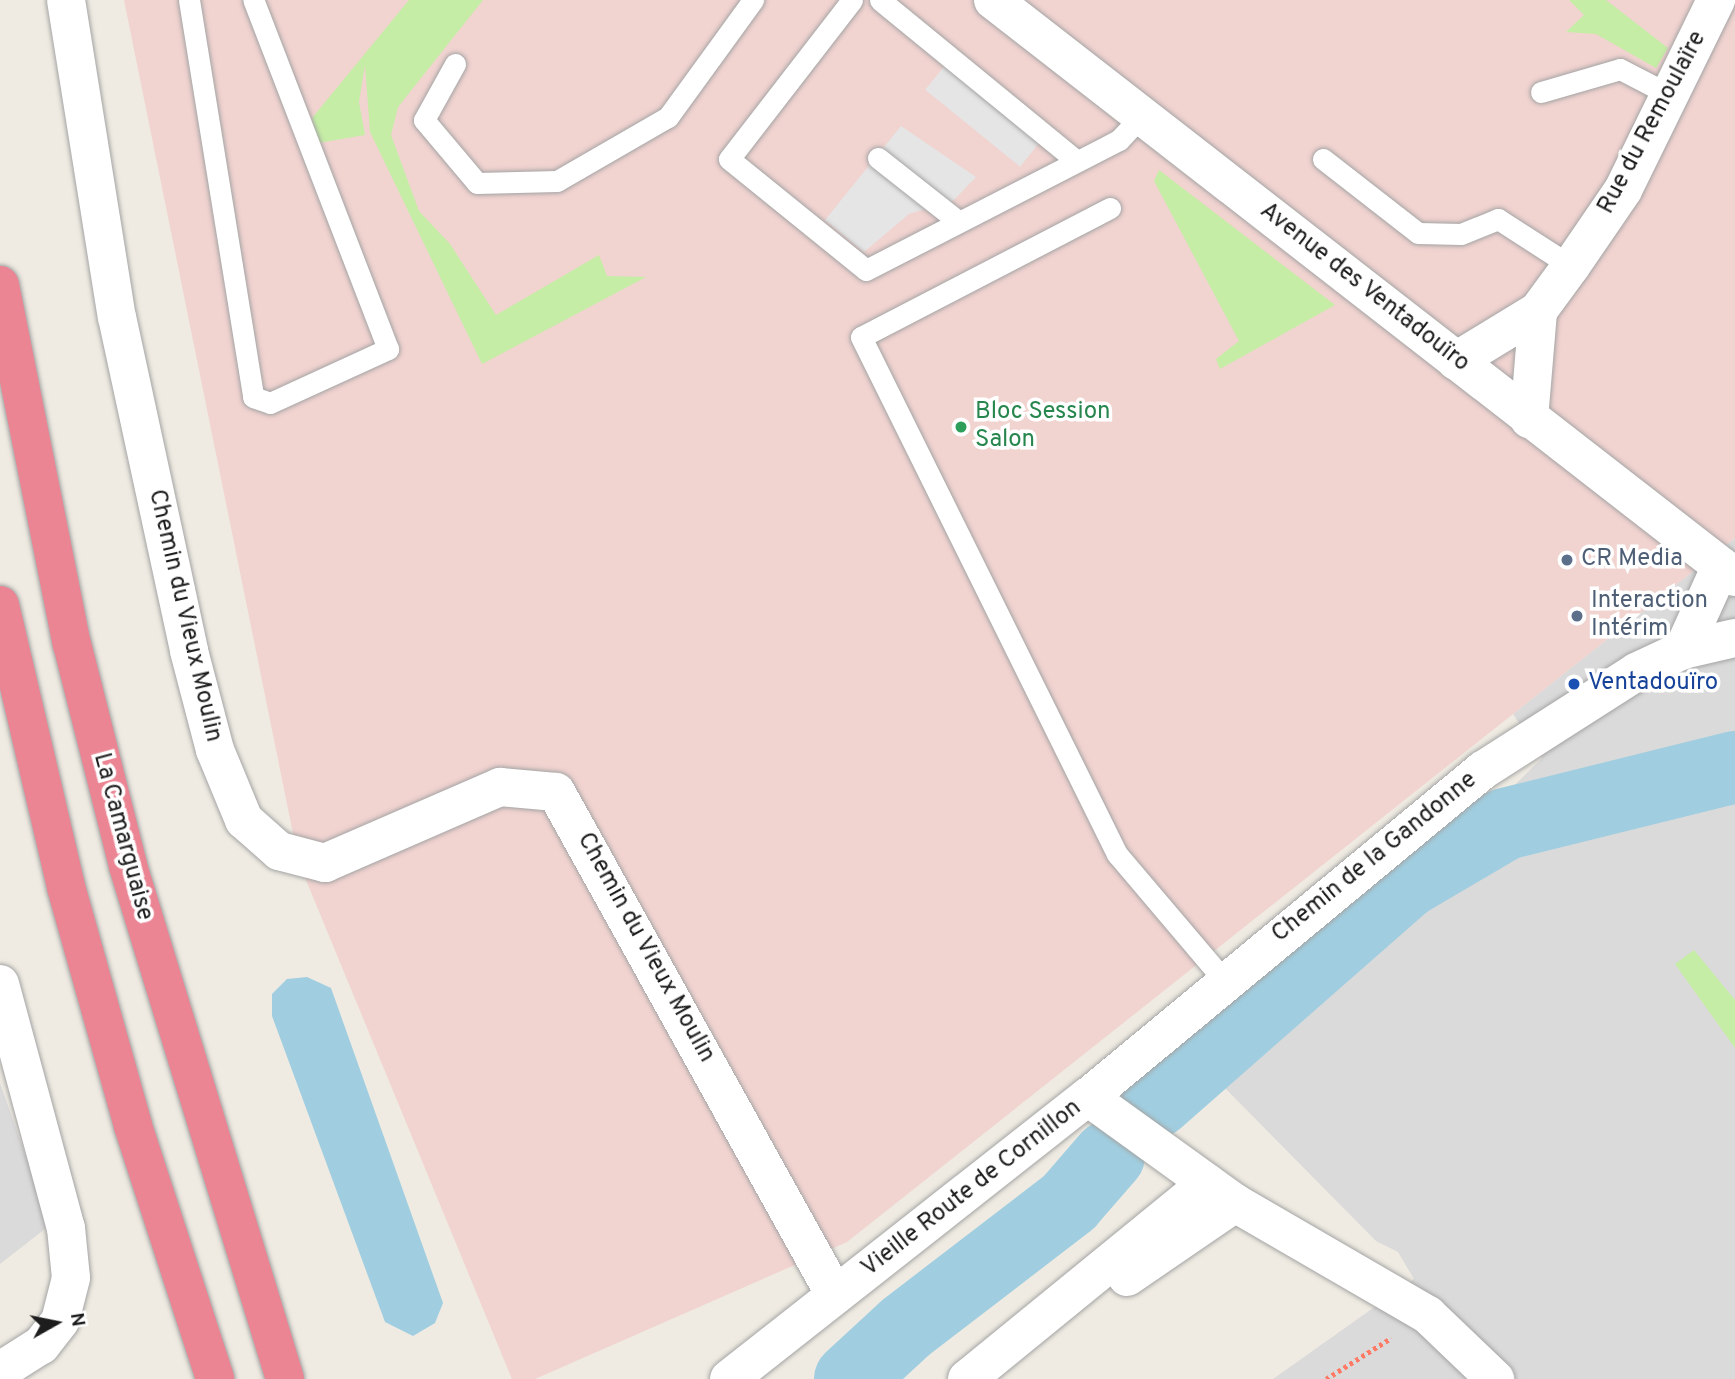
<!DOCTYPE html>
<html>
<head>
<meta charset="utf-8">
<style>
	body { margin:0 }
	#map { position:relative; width:1735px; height:1379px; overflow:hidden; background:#efebe2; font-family:Overpass,sans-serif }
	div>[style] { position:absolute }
	.residential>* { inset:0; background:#dbdada }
	.commercial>* { inset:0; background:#f1d3d0 }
	.grass>* { inset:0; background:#c5eda5 }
	.parking>* { inset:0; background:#e5e5e5; transform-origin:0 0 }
	.water>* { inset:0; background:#a0cee0 }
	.river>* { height:72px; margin:-36px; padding:0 36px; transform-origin:36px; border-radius:36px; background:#a0cee0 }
	.path>* { height:4.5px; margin-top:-2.25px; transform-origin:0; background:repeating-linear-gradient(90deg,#ff7a64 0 3.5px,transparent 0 7px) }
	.roads { filter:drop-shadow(0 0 2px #a4a4a4) drop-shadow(0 0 2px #a4a4a4) }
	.lane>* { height:21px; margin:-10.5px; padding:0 10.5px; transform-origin:10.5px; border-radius:10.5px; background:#fff }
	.street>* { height:38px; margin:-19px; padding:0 19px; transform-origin:19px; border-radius:19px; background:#fff }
	.highway>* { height:38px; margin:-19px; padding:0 19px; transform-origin:19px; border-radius:19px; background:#eb8594 }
	.dots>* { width:19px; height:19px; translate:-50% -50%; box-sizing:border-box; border:4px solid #fff; border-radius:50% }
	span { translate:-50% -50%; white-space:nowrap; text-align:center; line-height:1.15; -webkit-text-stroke:7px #fff; paint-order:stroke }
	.street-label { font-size:24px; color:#1d1d1d }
	.leisure-label { font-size:24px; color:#27864d }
	.left { translate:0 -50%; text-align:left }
	.service-label { font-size:24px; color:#4e5e75 }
	.transit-label { font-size:24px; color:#164399 }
	.north { position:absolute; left:21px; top:1288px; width:70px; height:70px; -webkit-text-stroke:5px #fff; paint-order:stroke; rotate:81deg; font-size:19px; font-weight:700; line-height:28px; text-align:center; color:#1d1d1d }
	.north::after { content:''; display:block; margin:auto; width:24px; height:32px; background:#1d1d1d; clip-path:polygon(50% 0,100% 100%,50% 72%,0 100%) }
</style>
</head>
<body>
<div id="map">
	<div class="residential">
		<div style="clip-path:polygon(1735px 538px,1735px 1379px,1273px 1379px,1414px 1279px,1398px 1252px,1376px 1241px,1217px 1080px,1542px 758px,1513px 714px)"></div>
		<div style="clip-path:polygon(0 1083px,50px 1225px,0 1264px)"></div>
	</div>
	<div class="commercial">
		<div style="clip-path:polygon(124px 0,1735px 0,1735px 538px,847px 1242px,535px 1379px,512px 1379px,299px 863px)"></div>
	</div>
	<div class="grass">
		<div style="clip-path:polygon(409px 0,483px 0,398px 107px,391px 135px,419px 211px,450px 244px,496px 315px,599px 255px,607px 276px,646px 277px,482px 364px,370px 132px,365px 65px,359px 102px,365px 135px,318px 143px,312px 118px)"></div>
		<div style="clip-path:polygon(1569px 0,1606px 0,1668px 48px,1656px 68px,1596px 34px,1566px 32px,1584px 15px)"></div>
		<div style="clip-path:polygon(1159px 170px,1335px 305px,1220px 369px,1216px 359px,1239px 341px,1154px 181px)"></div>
		<div style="clip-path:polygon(1694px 950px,1735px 1000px,1735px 1048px,1675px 964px)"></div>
	</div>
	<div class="parking">
		<div style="left:951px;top:58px;width:122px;height:41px;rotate:39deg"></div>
		<div style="clip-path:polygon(901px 126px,976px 177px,954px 200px,909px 214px,864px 252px,825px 220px)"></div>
	</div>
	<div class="water">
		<div style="clip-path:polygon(307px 977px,331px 988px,443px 1303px,435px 1323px,413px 1336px,385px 1322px,272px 1016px,272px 994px,287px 979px)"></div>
	</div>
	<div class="river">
		<div style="left:1156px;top:1102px;width:332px;rotate:-41.3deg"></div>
		<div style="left:1405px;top:883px;width:116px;rotate:-30.5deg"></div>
		<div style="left:1505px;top:824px;width:237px;rotate:-13.9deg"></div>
		<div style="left:850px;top:1379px;width:75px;rotate:-42.8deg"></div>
		<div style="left:905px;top:1328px;width:207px;rotate:-37.5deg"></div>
		<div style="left:1069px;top:1202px;width:61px;rotate:-49deg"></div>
	</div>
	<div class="path">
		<div style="left:1326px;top:1379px;width:77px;rotate:-32.2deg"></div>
	</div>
	<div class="roads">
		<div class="lane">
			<div style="left:189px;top:0;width:402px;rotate:80.8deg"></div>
			<div style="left:253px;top:397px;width:18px;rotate:19deg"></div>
			<div style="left:270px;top:403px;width:130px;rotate:-24.6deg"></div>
			<div style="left:388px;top:349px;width:374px;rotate:-111.1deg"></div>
			<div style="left:852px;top:0;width:201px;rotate:127.7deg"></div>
			<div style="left:729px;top:159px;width:176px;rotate:39deg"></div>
			<div style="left:866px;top:270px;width:284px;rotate:-27.2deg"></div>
			<div style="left:1119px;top:140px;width:35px;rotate:-47deg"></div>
			<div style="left:880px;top:0;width:254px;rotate:39.3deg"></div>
			<div style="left:455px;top:64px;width:64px;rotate:119deg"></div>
			<div style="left:424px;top:120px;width:82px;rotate:49.9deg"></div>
			<div style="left:477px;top:183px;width:80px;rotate:-1.4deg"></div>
			<div style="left:557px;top:181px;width:128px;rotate:-30deg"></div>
			<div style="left:668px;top:117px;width:145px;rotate:-54deg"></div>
			<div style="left:1541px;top:92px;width:82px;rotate:-16.2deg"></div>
			<div style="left:1620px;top:69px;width:59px;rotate:27.4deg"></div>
			<div style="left:878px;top:158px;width:103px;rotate:38.3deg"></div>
			<div style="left:1323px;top:159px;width:120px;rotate:37.9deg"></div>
			<div style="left:1418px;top:233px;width:43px;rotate:1.3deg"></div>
			<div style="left:1461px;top:234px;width:40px;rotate:-22deg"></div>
			<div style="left:1498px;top:219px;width:87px;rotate:32.8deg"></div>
			<div style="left:1110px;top:208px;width:280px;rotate:152.6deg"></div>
			<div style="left:861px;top:337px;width:577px;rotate:63.66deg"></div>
			<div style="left:1117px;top:854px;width:165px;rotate:49.7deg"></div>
		</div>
		<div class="street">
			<div style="left:66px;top:0;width:321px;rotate:80.9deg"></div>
			<div style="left:117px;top:317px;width:342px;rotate:77.8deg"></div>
			<div style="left:189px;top:651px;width:102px;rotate:75.3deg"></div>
			<div style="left:215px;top:750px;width:76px;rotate:67.5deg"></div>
			<div style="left:244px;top:820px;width:47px;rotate:41.5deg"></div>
			<div style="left:279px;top:851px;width:48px;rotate:14.6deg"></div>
			<div style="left:325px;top:863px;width:191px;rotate:-23.5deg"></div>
			<div style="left:500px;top:787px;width:56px;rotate:5.1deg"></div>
			<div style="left:556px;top:792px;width:575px;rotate:60.98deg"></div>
			<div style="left:993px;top:0;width:940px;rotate:37.87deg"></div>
			<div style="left:1456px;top:361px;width:96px;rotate:-31.4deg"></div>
			<div style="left:1538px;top:311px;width:56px;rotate:-53.7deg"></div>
			<div style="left:1571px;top:266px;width:92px;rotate:-55.6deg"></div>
			<div style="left:1623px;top:190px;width:212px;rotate:-63.9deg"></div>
			<div style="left:1529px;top:419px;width:108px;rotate:-85.2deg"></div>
			<div style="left:1683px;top:650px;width:92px;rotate:-65.7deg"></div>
			<div style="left:0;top:984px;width:253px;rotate:74.9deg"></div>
			<div style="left:66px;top:1228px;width:50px;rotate:84.3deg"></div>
			<div style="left:71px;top:1278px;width:44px;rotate:104.3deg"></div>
			<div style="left:60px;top:1321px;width:31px;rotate:128deg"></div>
			<div style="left:41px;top:1345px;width:49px;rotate:147.6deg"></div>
			<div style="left:1088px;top:1097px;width:181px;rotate:35.8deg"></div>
			<div style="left:1235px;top:1203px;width:223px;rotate:30.1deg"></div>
			<div style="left:1428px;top:1315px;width:93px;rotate:43.7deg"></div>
			<div style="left:1127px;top:1277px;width:131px;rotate:-34.4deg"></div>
			<div style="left:729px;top:1379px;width:457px;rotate:-38.2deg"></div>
			<div style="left:1088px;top:1097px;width:513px;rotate:-39.62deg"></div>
			<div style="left:1483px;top:770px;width:182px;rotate:-32.6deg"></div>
			<div style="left:1636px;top:672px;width:52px;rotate:-25.1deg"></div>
			<div style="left:1683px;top:650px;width:53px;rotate:-13deg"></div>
			<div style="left:967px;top:1379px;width:310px;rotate:-39.2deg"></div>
		</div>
		<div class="highway">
			<div style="left:0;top:285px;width:366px;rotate:78.7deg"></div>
			<div style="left:72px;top:644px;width:229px;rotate:75.8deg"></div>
			<div style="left:128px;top:866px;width:536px;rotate:72.98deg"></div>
			<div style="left:0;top:605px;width:290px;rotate:76.8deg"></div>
			<div style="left:66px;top:887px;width:248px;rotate:74.3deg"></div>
			<div style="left:133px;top:1126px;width:266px;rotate:72deg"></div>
		</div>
	</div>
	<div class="dots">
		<div style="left:961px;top:427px;background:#2e9e5b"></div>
		<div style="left:1567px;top:560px;background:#5c6f8a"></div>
		<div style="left:1577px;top:616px;background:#5c6f8a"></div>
		<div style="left:1574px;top:684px;background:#1a4fb4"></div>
	</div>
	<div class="street-label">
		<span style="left:1653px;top:123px;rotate:-62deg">Rue du Remoulaïre</span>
		<span style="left:1364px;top:288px;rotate:38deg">Avenue des Ventadouïro</span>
		<span style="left:184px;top:616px;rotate:77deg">Chemin du Vieux Moulin</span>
		<span style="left:122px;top:837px;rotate:75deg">La Camarguaise</span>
		<span style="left:1375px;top:858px;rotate:-39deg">Chemin de la Gandonne</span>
		<span style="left:645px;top:948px;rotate:61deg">Chemin du Vieux Moulin</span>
		<span style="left:972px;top:1189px;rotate:-38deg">Vieille Route de Cornillon</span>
	</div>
	<div class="leisure-label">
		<span class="left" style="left:975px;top:427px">Bloc Session<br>Salon</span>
	</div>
	<div class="service-label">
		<span class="left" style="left:1581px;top:560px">CR Media</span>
		<span class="left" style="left:1591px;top:616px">Interaction<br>Intérim</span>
	</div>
	<div class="transit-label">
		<span class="left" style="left:1588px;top:684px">Ventadouïro</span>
	</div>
	<div class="north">N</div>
</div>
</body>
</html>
